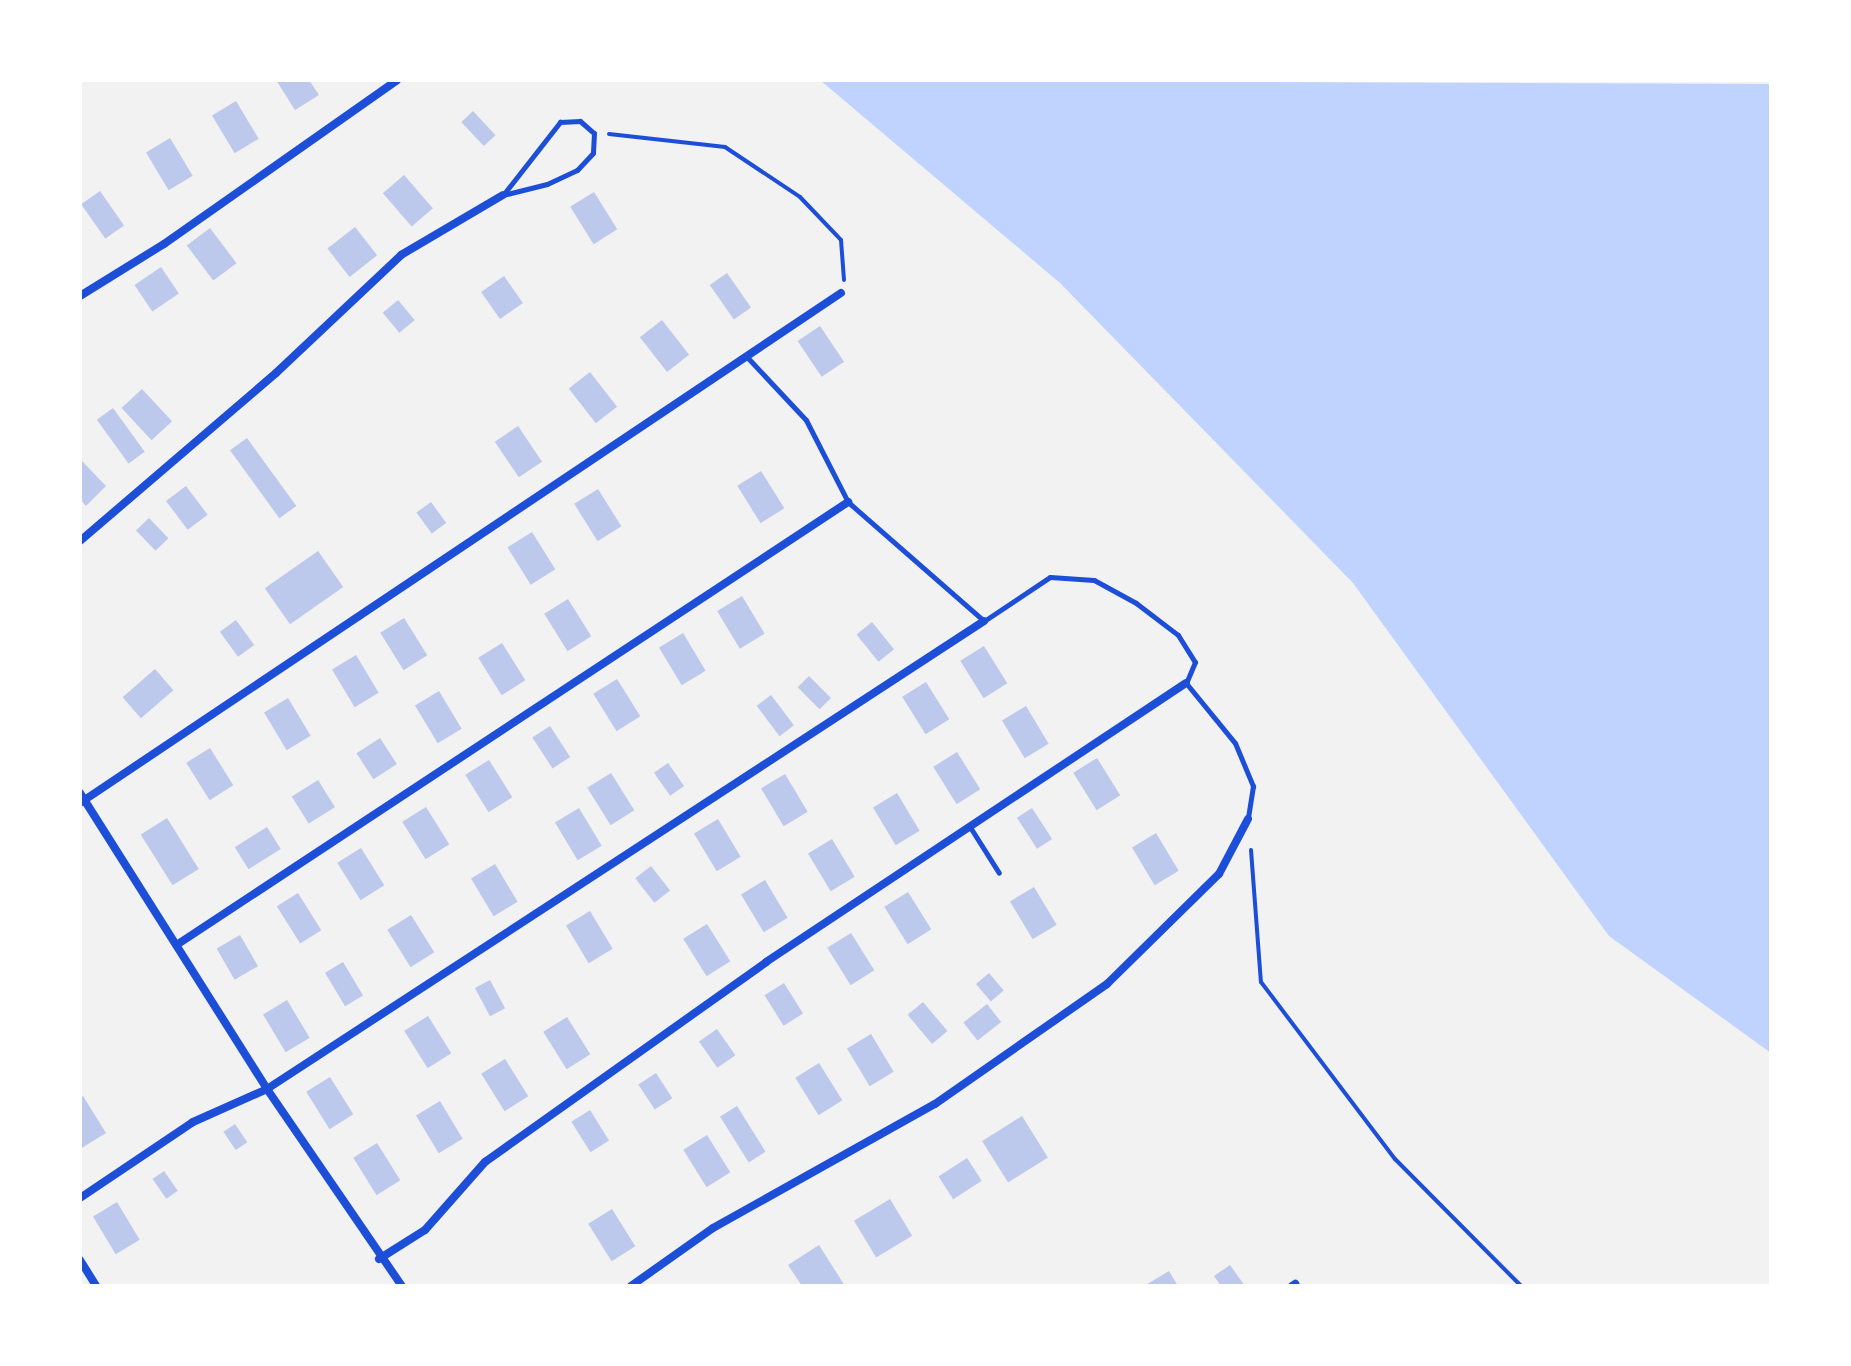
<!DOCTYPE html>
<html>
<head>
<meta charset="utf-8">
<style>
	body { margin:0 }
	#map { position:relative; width:1851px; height:1366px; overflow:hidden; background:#f2f2f2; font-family:Rubik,sans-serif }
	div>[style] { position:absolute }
	.water>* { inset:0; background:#bfd3fe }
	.building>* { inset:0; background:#bdc9ec; transform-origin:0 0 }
	.path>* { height:4px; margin:-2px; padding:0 2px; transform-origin:2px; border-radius:2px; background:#1d4ed8 }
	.service>* { height:5px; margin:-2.5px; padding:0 2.5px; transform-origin:2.5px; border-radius:2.5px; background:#1d4ed8 }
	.minor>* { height:8px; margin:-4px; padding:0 4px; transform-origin:4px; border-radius:4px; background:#1d4ed8 }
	span { translate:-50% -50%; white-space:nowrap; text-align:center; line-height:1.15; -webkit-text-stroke:8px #fff; paint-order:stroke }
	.frame { position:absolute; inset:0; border:82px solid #fff; pointer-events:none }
</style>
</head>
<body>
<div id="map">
	<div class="water">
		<div style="clip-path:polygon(820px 80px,1771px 84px,1771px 1053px,1609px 936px,1353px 583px,1060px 283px)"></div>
	</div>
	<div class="building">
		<div style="clip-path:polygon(276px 80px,309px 80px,319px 95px,295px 110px)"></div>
		<div style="left:236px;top:101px;width:44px;height:28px;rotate:59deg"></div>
		<div style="left:473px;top:111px;width:33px;height:16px;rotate:47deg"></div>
		<div style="left:170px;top:138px;width:44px;height:28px;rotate:59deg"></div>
		<div style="left:404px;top:175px;width:44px;height:28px;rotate:49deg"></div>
		<div style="left:100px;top:191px;width:42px;height:23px;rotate:55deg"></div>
		<div style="left:594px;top:192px;width:44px;height:28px;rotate:58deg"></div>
		<div style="left:355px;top:227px;width:36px;height:35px;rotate:52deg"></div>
		<div style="left:210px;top:228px;width:44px;height:29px;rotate:53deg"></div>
		<div style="left:161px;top:267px;width:32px;height:32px;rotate:56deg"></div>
		<div style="left:727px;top:273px;width:42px;height:21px;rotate:55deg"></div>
		<div style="left:504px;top:276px;width:33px;height:28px;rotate:55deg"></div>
		<div style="left:398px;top:300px;width:26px;height:20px;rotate:50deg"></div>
		<div style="left:662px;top:320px;width:44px;height:28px;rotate:52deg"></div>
		<div style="left:820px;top:326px;width:43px;height:27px;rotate:56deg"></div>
		<div style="left:590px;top:372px;width:44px;height:27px;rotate:52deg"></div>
		<div style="left:142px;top:389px;width:44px;height:28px;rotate:47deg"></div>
		<div style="left:113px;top:408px;width:54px;height:20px;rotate:54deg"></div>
		<div style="left:518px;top:426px;width:43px;height:28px;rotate:56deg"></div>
		<div style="left:247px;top:438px;width:84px;height:21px;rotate:54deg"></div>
		<div style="clip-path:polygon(80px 459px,106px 486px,86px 506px,80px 499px)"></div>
		<div style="left:761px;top:471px;width:44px;height:28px;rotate:58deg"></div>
		<div style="left:186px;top:486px;width:36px;height:25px;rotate:53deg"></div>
		<div style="left:598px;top:489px;width:44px;height:28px;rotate:58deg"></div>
		<div style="left:431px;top:502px;width:26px;height:18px;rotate:54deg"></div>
		<div style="left:149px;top:518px;width:28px;height:18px;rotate:46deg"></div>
		<div style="left:532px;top:532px;width:44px;height:29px;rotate:58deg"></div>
		<div style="left:318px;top:551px;width:44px;height:65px;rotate:55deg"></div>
		<div style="left:742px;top:596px;width:44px;height:29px;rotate:59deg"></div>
		<div style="left:568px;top:599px;width:44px;height:28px;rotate:58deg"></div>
		<div style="left:404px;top:618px;width:44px;height:28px;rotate:58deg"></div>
		<div style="left:236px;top:620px;width:31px;height:20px;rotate:54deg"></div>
		<div style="left:872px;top:622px;width:35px;height:20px;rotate:51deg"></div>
		<div style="left:683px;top:633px;width:44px;height:28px;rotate:59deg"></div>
		<div style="left:502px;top:643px;width:44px;height:28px;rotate:58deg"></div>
		<div style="left:984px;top:646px;width:44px;height:28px;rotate:58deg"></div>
		<div style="left:356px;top:655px;width:44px;height:28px;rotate:59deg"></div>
		<div style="left:155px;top:669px;width:28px;height:43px;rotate:49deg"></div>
		<div style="left:809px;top:676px;width:31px;height:16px;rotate:45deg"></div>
		<div style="left:617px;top:679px;width:44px;height:28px;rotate:58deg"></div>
		<div style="left:926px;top:682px;width:44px;height:28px;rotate:58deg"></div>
		<div style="left:439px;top:691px;width:44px;height:28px;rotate:59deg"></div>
		<div style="left:771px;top:695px;width:38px;height:18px;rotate:53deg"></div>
		<div style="left:288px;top:698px;width:44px;height:28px;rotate:59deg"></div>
		<div style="left:1026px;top:706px;width:44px;height:28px;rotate:59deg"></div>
		<div style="left:550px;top:726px;width:37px;height:21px;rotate:57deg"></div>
		<div style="left:380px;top:738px;width:31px;height:28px;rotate:57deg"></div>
		<div style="left:210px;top:748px;width:44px;height:28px;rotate:58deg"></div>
		<div style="left:957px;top:752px;width:44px;height:28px;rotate:58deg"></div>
		<div style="left:1097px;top:758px;width:44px;height:28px;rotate:58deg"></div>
		<div style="left:489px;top:760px;width:44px;height:28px;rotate:58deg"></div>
		<div style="left:668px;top:763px;width:28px;height:17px;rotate:55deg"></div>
		<div style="left:611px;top:773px;width:44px;height:28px;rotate:58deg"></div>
		<div style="left:785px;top:774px;width:44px;height:28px;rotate:59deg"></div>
		<div style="left:318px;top:780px;width:32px;height:31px;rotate:58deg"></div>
		<div style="left:897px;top:793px;width:44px;height:28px;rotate:59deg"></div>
		<div style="left:426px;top:807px;width:44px;height:28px;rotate:58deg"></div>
		<div style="left:579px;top:808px;width:44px;height:28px;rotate:59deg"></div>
		<div style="left:1032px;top:808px;width:37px;height:18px;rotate:57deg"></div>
		<div style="left:167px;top:818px;width:60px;height:31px;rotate:58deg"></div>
		<div style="left:718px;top:819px;width:44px;height:28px;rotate:59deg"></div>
		<div style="left:267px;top:827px;width:26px;height:38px;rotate:58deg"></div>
		<div style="left:1156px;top:833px;width:44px;height:28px;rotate:59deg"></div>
		<div style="left:832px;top:839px;width:44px;height:28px;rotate:59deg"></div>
		<div style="left:361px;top:848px;width:44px;height:28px;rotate:58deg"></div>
		<div style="left:495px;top:864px;width:44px;height:28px;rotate:59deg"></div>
		<div style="left:651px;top:866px;width:31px;height:20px;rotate:52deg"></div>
		<div style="left:765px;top:880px;width:44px;height:28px;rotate:59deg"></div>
		<div style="left:1034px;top:887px;width:44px;height:28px;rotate:59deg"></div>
		<div style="left:908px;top:892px;width:44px;height:28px;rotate:58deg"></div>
		<div style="left:298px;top:893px;width:44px;height:25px;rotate:58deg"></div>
		<div style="left:590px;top:911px;width:44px;height:28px;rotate:59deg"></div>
		<div style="left:411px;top:915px;width:44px;height:28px;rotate:58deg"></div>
		<div style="left:707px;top:924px;width:44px;height:28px;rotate:58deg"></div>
		<div style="left:851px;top:933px;width:44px;height:28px;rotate:58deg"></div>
		<div style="left:240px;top:935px;width:36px;height:27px;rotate:60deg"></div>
		<div style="left:343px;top:962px;width:39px;height:21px;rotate:59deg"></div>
		<div style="left:989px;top:973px;width:23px;height:17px;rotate:50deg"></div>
		<div style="left:490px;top:980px;width:32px;height:17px;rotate:62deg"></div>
		<div style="left:784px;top:983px;width:36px;height:23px;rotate:58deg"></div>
		<div style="left:287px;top:1000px;width:44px;height:28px;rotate:59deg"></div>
		<div style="left:923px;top:1002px;width:38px;height:20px;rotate:50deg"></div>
		<div style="left:987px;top:1004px;width:23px;height:30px;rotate:52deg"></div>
		<div style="left:428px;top:1016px;width:44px;height:28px;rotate:58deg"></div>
		<div style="left:567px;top:1017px;width:44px;height:28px;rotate:58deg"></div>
		<div style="left:717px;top:1029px;width:32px;height:22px;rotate:55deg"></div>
		<div style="left:871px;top:1034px;width:44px;height:28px;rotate:59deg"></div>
		<div style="left:505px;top:1059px;width:44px;height:28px;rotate:58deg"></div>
		<div style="left:819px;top:1063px;width:44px;height:28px;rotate:58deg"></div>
		<div style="left:656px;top:1073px;width:30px;height:21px;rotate:57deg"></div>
		<div style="left:330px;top:1077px;width:44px;height:28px;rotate:58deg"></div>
		<div style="clip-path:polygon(83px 1096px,106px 1133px,80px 1149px,80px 1098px)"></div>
		<div style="left:440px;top:1101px;width:44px;height:28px;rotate:59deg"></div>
		<div style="left:737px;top:1106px;width:54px;height:20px;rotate:58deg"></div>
		<div style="left:590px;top:1110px;width:36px;height:22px;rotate:58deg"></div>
		<div style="left:1022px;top:1116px;width:49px;height:47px;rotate:58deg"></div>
		<div style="left:235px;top:1124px;width:22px;height:14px;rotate:56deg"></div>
		<div style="left:707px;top:1135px;width:44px;height:28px;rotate:58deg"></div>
		<div style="left:377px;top:1143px;width:44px;height:28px;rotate:58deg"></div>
		<div style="left:967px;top:1158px;width:27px;height:34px;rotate:57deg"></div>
		<div style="left:164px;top:1171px;width:24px;height:14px;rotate:55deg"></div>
		<div style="left:890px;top:1199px;width:43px;height:42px;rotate:59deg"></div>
		<div style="left:117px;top:1202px;width:44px;height:28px;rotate:59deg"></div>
		<div style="left:612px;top:1209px;width:44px;height:28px;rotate:58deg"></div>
		<div style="clip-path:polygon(819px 1245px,845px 1286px,802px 1286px,788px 1265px)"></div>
		<div style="clip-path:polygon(1230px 1265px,1245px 1286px,1221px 1286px,1214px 1276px)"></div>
		<div style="clip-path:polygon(1169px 1271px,1178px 1286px,1144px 1286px)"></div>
	</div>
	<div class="path">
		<div style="left:609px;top:134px;width:117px;rotate:6.4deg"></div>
		<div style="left:725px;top:147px;width:90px;rotate:33.7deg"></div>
		<div style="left:800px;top:197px;width:59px;rotate:46.4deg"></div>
		<div style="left:841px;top:240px;width:40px;rotate:85.7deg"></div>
		<div style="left:1251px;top:850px;width:132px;rotate:85.7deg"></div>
		<div style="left:1261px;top:982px;width:222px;rotate:52.9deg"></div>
		<div style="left:1395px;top:1159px;width:179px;rotate:45.2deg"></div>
	</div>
	<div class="service">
		<div style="left:580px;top:121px;width:18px;rotate:41deg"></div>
		<div style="left:594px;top:133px;width:20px;rotate:93deg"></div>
		<div style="left:593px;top:153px;width:23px;rotate:133deg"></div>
		<div style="left:577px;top:170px;width:33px;rotate:155deg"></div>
		<div style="left:547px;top:184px;width:45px;rotate:166deg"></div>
		<div style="left:503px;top:195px;width:93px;rotate:-52deg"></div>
		<div style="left:560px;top:122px;width:20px;rotate:-3deg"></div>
		<div style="left:747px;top:357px;width:86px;rotate:46.9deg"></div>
		<div style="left:806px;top:420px;width:92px;rotate:62.9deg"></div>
		<div style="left:848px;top:502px;width:181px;rotate:41.2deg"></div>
		<div style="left:984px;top:621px;width:79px;rotate:-33.7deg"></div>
		<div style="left:1050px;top:577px;width:44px;rotate:3.9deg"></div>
		<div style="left:1094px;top:580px;width:48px;rotate:28.7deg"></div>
		<div style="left:1136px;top:603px;width:53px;rotate:37.3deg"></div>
		<div style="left:1178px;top:635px;width:32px;rotate:58deg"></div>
		<div style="left:1195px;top:662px;width:23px;rotate:113deg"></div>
		<div style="left:1186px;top:683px;width:77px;rotate:50.8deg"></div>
		<div style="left:1235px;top:743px;width:47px;rotate:67.3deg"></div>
		<div style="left:1253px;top:786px;width:32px;rotate:99deg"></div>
		<div style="left:970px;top:827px;width:54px;rotate:57.8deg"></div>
	</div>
	<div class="minor">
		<div style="left:80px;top:296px;width:99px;rotate:-31.8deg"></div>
		<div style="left:164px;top:244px;width:285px;rotate:-35.1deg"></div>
		<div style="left:80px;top:541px;width:258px;rotate:-40.6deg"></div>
		<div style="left:276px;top:373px;width:172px;rotate:-43.3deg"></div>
		<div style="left:401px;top:255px;width:118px;rotate:-30.5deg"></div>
		<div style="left:80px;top:793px;width:350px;rotate:57.7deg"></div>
		<div style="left:267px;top:1089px;width:239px;rotate:55.6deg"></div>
		<div style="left:80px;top:803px;width:916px;rotate:-33.83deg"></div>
		<div style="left:178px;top:944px;width:803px;rotate:-33.41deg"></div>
		<div style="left:80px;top:1198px;width:136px;rotate:-33.9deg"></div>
		<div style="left:193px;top:1122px;width:81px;rotate:-24deg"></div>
		<div style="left:267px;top:1089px;width:856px;rotate:-33.13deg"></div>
		<div style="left:379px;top:1259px;width:54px;rotate:-32.2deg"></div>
		<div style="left:425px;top:1230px;width:91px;rotate:-48.6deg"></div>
		<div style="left:485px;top:1162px;width:345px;rotate:-35.4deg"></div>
		<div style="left:766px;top:962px;width:504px;rotate:-33.6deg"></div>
		<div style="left:80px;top:1260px;width:31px;rotate:58deg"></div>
		<div style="left:631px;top:1286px;width:100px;rotate:-35.3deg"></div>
		<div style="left:713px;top:1228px;width:254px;rotate:-29.2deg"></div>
		<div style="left:935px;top:1104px;width:210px;rotate:-34.9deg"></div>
		<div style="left:1107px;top:984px;width:157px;rotate:-44.5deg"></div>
		<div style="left:1219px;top:874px;width:62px;rotate:-62.2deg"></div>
		<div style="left:1292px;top:1286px;width:4px;rotate:-34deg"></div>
	</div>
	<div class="frame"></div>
</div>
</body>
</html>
